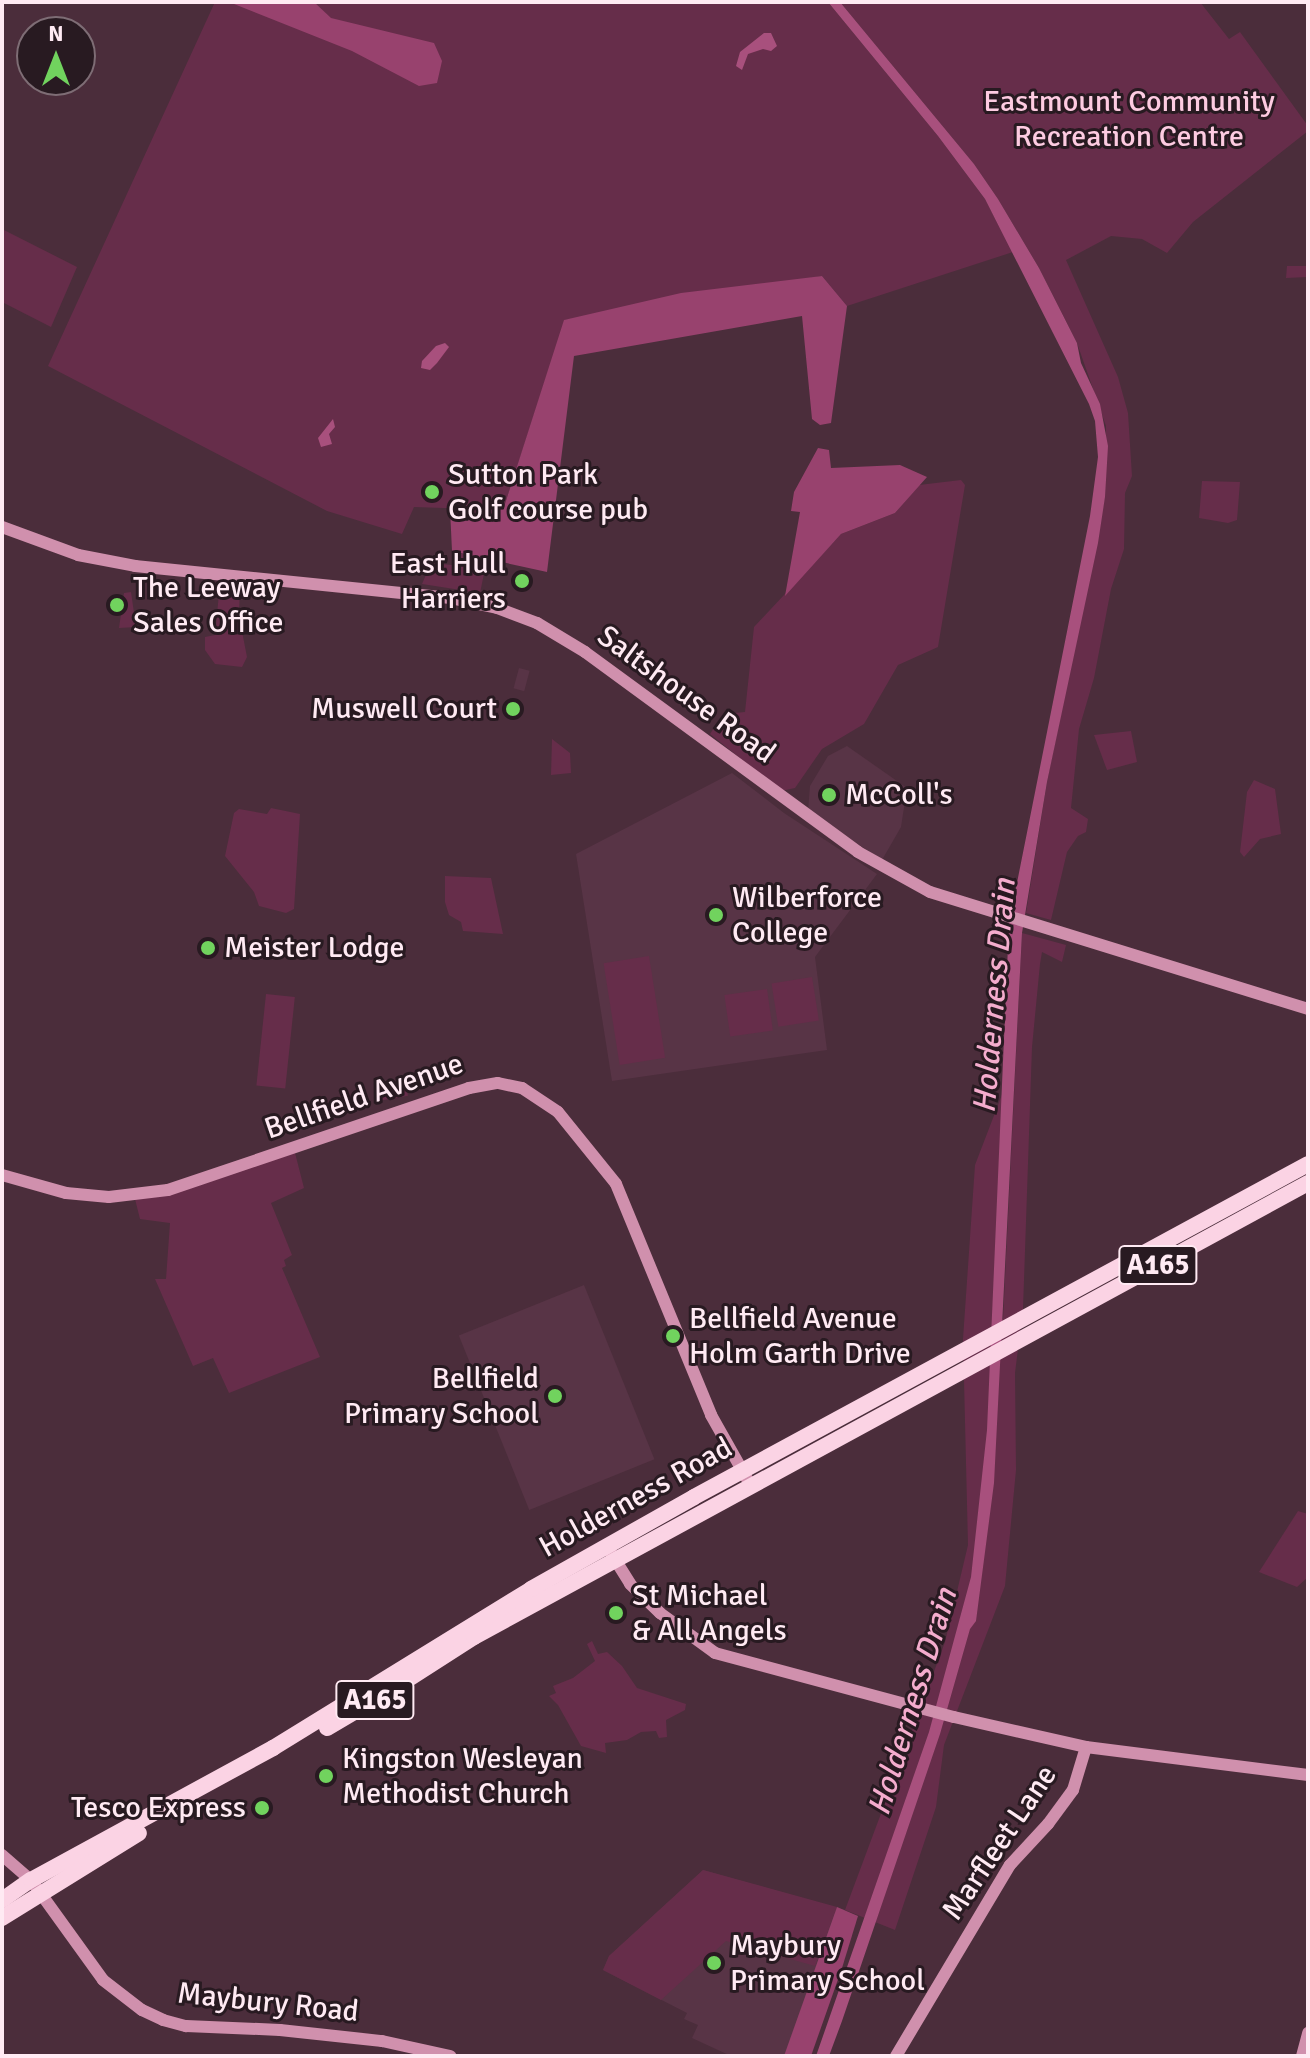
<!DOCTYPE html>
<html>
<head>
<meta charset="utf-8">
<style>
	body { margin:0 }
	#map { position:relative; width:1310px; height:2058px; overflow:hidden; background:#4b2d3b; font-family:Signika,sans-serif }
	div>[style] { position:absolute }
	.built>* { inset:0; background:#583446; transform-origin:0 0 }
	.green>* { inset:0; background:#662d4a; transform-origin:0 0 }
	.forest>* { inset:0; background:#98426e }
	.water>* { inset:0; background:#a8507d }
	.secondary>* { height:12px; margin:-6px; padding:0 6px; transform-origin:6px; border-radius:6px; background:#d090ad }
	.highway>* { height:16px; margin:-8px; padding:0 8px; transform-origin:8px; border-radius:8px; background:#fbd3e4 }
	.dots>* { width:22px; height:22px; translate:-50% -50%; box-sizing:border-box; border:4px solid #281a21; border-radius:50% }
	span { translate:-50% -50%; white-space:nowrap; text-align:center; line-height:1.15; -webkit-text-stroke:6px #281a21; paint-order:stroke }
	.shield-label span { padding:2px 6px; background:#281a21; border:2px solid; border-radius:6px; -webkit-text-stroke-width:0 }
	.shield-label { font-size:28px; color:#ffeaf3; font-weight:700 }
	.park-label { font-size:30px; color:#fdcbe1 }
	.poi-label { font-size:30px; color:#ffeaf3 }
	.left { translate:0 -50%; text-align:left }
	.right { translate:-100% -50%; text-align:right }
	.street-label { font-size:30px; color:#ffeaf3 }
	.water-label { font-size:32px; color:#f4accd; font-style:italic }
	.frame { position:absolute; inset:0; border:4px solid #ffeaf3; pointer-events:none }
	.north { position:absolute; left:16px; top:16px; width:80px; height:80px; box-sizing:border-box; background:#281a21; border:2px solid #7e6d75; border-radius:50%; rotate:0deg; font-size:22px; font-weight:700; line-height:32px; text-align:center; color:#ffeaf3 }
	.north::after { content:''; display:block; margin:auto; width:28px; height:36px; background:#71d35e; clip-path:polygon(50% 0,100% 100%,50% 72%,0 100%) }
</style>
</head>
<body>
<div id="map">
	<div class="built">
		<div style="left:519px;top:668px;width:11px;height:21px;rotate:15deg"></div>
		<div style="clip-path:polygon(847px 746px,907px 788px,901px 827px,882px 860px,808px 811px,810px 786px,828px 756px)"></div>
		<div style="clip-path:polygon(732px 773px,784px 813px,877px 874px,815px 957px,827px 1050px,612px 1081px,576px 854px)"></div>
		<div style="left:584px;top:1285px;width:188px;height:135px;rotate:68deg"></div>
		<div style="clip-path:polygon(703px 1870px,845px 1910px,785px 2056px,731px 2056px,692px 2038px,698px 2025px,684px 2019px,687px 2013px,603px 1970px,609px 1956px)"></div>
	</div>
	<div class="green">
		<div style="clip-path:polygon(215px 2px,828px 2px,938px 136px,985px 199px,1013px 252px,847px 306px,822px 276px,565px 320px,503px 510px,414px 507px,402px 534px,327px 511px,48px 366px)"></div>
		<div style="clip-path:polygon(840px 2px,1200px 2px,1229px 39px,1240px 32px,1308px 126px,1308px 131px,1193px 222px,1167px 253px,1142px 239px,1111px 236px,1066px 260px,1118px 377px,1128px 413px,1132px 476px,1125px 493px,1124px 549px,1111px 589px,1094px 678px,1079px 729px,1071px 808px,1088px 819px,1086px 832px,1078px 836px,1067px 852px,1051px 920px,1026px 913px,1047px 782px,1105px 497px,1106px 426px,1077px 343px,1039px 268px,998px 199px,974px 164px)"></div>
		<div style="clip-path:polygon(2px 229px,77px 267px,51px 327px,2px 302px)"></div>
		<div style="clip-path:polygon(1308px 261px,1308px 277px,1286px 278px,1287px 266px,1306px 266px)"></div>
		<div style="clip-path:polygon(961px 480px,965px 485px,938px 647px,898px 665px,864px 724px,822px 749px,795px 788px,781px 791px,710px 734px,723px 714px,745px 712px,754px 627px,841px 534px,895px 513px,919px 485px)"></div>
		<div style="clip-path:polygon(1202px 481px,1240px 482px,1237px 520px,1228px 523px,1199px 518px)"></div>
		<div style="clip-path:polygon(452px 551px,487px 559px,480px 593px,422px 584px,431px 563px,452px 565px)"></div>
		<div style="clip-path:polygon(220px 583px,240px 585px,239px 616px,247px 657px,242px 667px,215px 664px,205px 650px,205px 637px,215px 635px)"></div>
		<div style="clip-path:polygon(131px 592px,136px 627px,119px 628px,124px 593px)"></div>
		<div style="clip-path:polygon(1131px 731px,1137px 762px,1107px 770px,1094px 735px)"></div>
		<div style="clip-path:polygon(552px 739px,570px 753px,571px 773px,551px 775px)"></div>
		<div style="clip-path:polygon(1254px 780px,1275px 789px,1281px 834px,1260px 839px,1244px 857px,1240px 852px,1247px 792px)"></div>
		<div style="clip-path:polygon(271px 808px,300px 814px,294px 909px,286px 913px,259px 906px,254px 892px,225px 856px,234px 813px,239px 809px,267px 814px)"></div>
		<div style="clip-path:polygon(445px 876px,491px 878px,503px 934px,463px 931px,461px 922px,449px 915px,445px 902px)"></div>
		<div style="clip-path:polygon(1022px 933px,1066px 945px,1062px 962px,1042px 952px,1040px 964px,1032px 1047px,1023px 1309px,1015px 1373px,1016px 1470px,1005px 1586px,944px 1745px,936px 1807px,895px 1930px,845px 1910px,945px 1642px,968px 1545px,963px 1339px,975px 1165px,1003px 1092px,992px 1325px,1003px 1319px)"></div>
		<div style="left:649px;top:956px;width:103px;height:46px;rotate:81deg"></div>
		<div style="left:812px;top:977px;width:44px;height:41px;rotate:81deg"></div>
		<div style="left:767px;top:989px;width:42px;height:43px;rotate:82deg"></div>
		<div style="left:266px;top:994px;width:29px;height:92px;rotate:6deg"></div>
		<div style="left:405px;top:1079px;width:17px;height:26px;rotate:80deg"></div>
		<div style="clip-path:polygon(294px 1149px,304px 1188px,271px 1203px,292px 1255px,284px 1260px,286px 1266px,282px 1268px,320px 1357px,229px 1393px,213px 1358px,193px 1366px,155px 1279px,166px 1279px,170px 1223px,140px 1219px,135px 1199px)"></div>
		<div style="clip-path:polygon(1298px 1511px,1308px 1514px,1308px 1577px,1297px 1587px,1259px 1572px)"></div>
		<div style="clip-path:polygon(592px 1641px,598px 1654px,607px 1652px,622px 1666px,637px 1688px,686px 1704px,685px 1710px,666px 1720px,667px 1737px,659px 1738px,656px 1731px,641px 1732px,627px 1740px,605px 1743px,606px 1753px,581px 1746px,558px 1705px,549px 1696px,556px 1693px,553px 1686px,573px 1678px,595px 1661px,587px 1644px)"></div>
		<div style="clip-path:polygon(703px 1870px,837px 1907px,815px 1966px,726px 1941px,661px 2000px,603px 1970px,609px 1956px)"></div>
	</div>
	<div class="forest">
		<div style="clip-path:polygon(229px 2px,314px 2px,331px 18px,434px 43px,442px 61px,437px 83px,419px 86px,352px 51px)"></div>
		<div style="clip-path:polygon(822px 276px,847px 306px,831px 423px,820px 425px,812px 419px,802px 316px,574px 356px,547px 572px,452px 551px,450px 509px,503px 510px,564px 320px,681px 293px)"></div>
		<div style="clip-path:polygon(818px 448px,829px 450px,831px 468px,900px 465px,927px 477px,895px 513px,841px 534px,785px 596px,800px 512px,791px 511px,794px 492px)"></div>
		<div style="clip-path:polygon(837px 1907px,858px 1916px,842px 1968px,811px 2056px,784px 2056px)"></div>
	</div>
	<div class="water">
		<div style="clip-path:polygon(828px 2px,840px 2px,974px 164px,998px 199px,1039px 268px,1077px 343px,1081px 363px,1100px 404px,1108px 446px,1105px 497px,1098px 543px,1047px 782px,1022px 933px,994px 1483px,976px 1621px,970px 1629px,940px 1734px,842px 2021px,829px 2056px,816px 2056px,929px 1732px,971px 1577px,987px 1430px,1009px 923px,1090px 516px,1098px 457px,1095px 421px,1089px 404px,985px 199px,938px 136px)"></div>
		<div style="clip-path:polygon(764px 33px,771px 33px,777px 46px,771px 51px,763px 49px,748px 54px,742px 70px,736px 66px,740px 52px)"></div>
		<div style="clip-path:polygon(445px 343px,449px 347px,437px 363px,430px 370px,421px 368px,422px 361px,436px 346px)"></div>
		<div style="clip-path:polygon(333px 419px,335px 427px,329px 434px,332px 444px,321px 447px,318px 438px)"></div>
	</div>
	<div class="secondary">
		<div style="left:2px;top:527px;width:81px;rotate:20.2deg"></div>
		<div style="left:78px;top:555px;width:58px;rotate:10.9deg"></div>
		<div style="left:135px;top:566px;width:317px;rotate:5.8deg"></div>
		<div style="left:450px;top:598px;width:48px;rotate:12deg"></div>
		<div style="left:497px;top:608px;width:43px;rotate:20.6deg"></div>
		<div style="left:537px;top:623px;width:56px;rotate:31.1deg"></div>
		<div style="left:585px;top:652px;width:338px;rotate:36.2deg"></div>
		<div style="left:858px;top:852px;width:82px;rotate:29.1deg"></div>
		<div style="left:930px;top:892px;width:396px;rotate:17.2deg"></div>
		<div style="left:2px;top:1175px;width:66px;rotate:15.7deg"></div>
		<div style="left:66px;top:1193px;width:43px;rotate:5.3deg"></div>
		<div style="left:109px;top:1197px;width:59px;rotate:-6.8deg"></div>
		<div style="left:168px;top:1190px;width:318px;rotate:-18.7deg"></div>
		<div style="left:469px;top:1088px;width:29px;rotate:-10deg"></div>
		<div style="left:498px;top:1083px;width:25px;rotate:12deg"></div>
		<div style="left:522px;top:1088px;width:43px;rotate:33.7deg"></div>
		<div style="left:558px;top:1112px;width:92px;rotate:51.1deg"></div>
		<div style="left:616px;top:1184px;width:250px;rotate:67.6deg"></div>
		<div style="left:711px;top:1415px;width:81px;rotate:60.6deg"></div>
		<div style="left:611px;top:1553px;width:36px;rotate:58deg"></div>
		<div style="left:630px;top:1584px;width:42px;rotate:44deg"></div>
		<div style="left:660px;top:1613px;width:68px;rotate:36deg"></div>
		<div style="left:715px;top:1653px;width:247px;rotate:15deg"></div>
		<div style="left:954px;top:1717px;width:135px;rotate:12.8deg"></div>
		<div style="left:1086px;top:1747px;width:224px;rotate:7.2deg"></div>
		<div style="left:2px;top:1855px;width:38px;rotate:41deg"></div>
		<div style="left:31px;top:1880px;width:123px;rotate:54.2deg"></div>
		<div style="left:103px;top:1980px;width:49px;rotate:37.6deg"></div>
		<div style="left:142px;top:2010px;width:23px;rotate:25deg"></div>
		<div style="left:163px;top:2020px;width:24px;rotate:15deg"></div>
		<div style="left:186px;top:2026px;width:94px;rotate:2.4deg"></div>
		<div style="left:280px;top:2030px;width:103px;rotate:6.2deg"></div>
		<div style="left:382px;top:2041px;width:70px;rotate:12.4deg"></div>
		<div style="left:896px;top:2056px;width:222px;rotate:-59.2deg"></div>
		<div style="left:1010px;top:1865px;width:56px;rotate:-47.2deg"></div>
		<div style="left:1048px;top:1824px;width:42px;rotate:-53.7deg"></div>
		<div style="left:1073px;top:1790px;width:45px;rotate:-73.2deg"></div>
		<div style="left:1302px;top:2056px;width:24px;rotate:-75deg"></div>
	</div>
	<div class="highway">
		<div style="left:396px;top:1687px;width:93px;rotate:-32.7deg"></div>
		<div style="left:474px;top:1637px;width:950px;rotate:-28.56deg"></div>
		<div style="left:327px;top:1728px;width:53px;rotate:-30.4deg"></div>
		<div style="left:2px;top:1900px;width:35px;rotate:-35deg"></div>
		<div style="left:31px;top:1880px;width:276px;rotate:-28.6deg"></div>
		<div style="left:273px;top:1748px;width:303px;rotate:-31.6deg"></div>
		<div style="left:531px;top:1589px;width:187px;rotate:-29.4deg"></div>
		<div style="left:694px;top:1497px;width:698px;rotate:-28.47deg"></div>
		<div style="left:2px;top:1918px;width:161px;rotate:-31.8deg"></div>
	</div>
	<div class="dots">
		<div style="left:432px;top:492px;background:#71d35e"></div>
		<div style="left:522px;top:581px;background:#71d35e"></div>
		<div style="left:117px;top:605px;background:#71d35e"></div>
		<div style="left:513px;top:709px;background:#71d35e"></div>
		<div style="left:829px;top:795px;background:#71d35e"></div>
		<div style="left:716px;top:915px;background:#71d35e"></div>
		<div style="left:208px;top:948px;background:#71d35e"></div>
		<div style="left:673px;top:1336px;background:#71d35e"></div>
		<div style="left:555px;top:1396px;background:#71d35e"></div>
		<div style="left:616px;top:1613px;background:#71d35e"></div>
		<div style="left:326px;top:1776px;background:#71d35e"></div>
		<div style="left:262px;top:1808px;background:#71d35e"></div>
		<div style="left:714px;top:1963px;background:#71d35e"></div>
	</div>
	<div class="shield-label">
		<span style="left:1158px;top:1265px">A165</span>
		<span style="left:375px;top:1700px">A165</span>
	</div>
	<div class="park-label">
		<span style="left:1129px;top:119px">Eastmount Community<br>Recreation Centre</span>
	</div>
	<div class="poi-label">
		<span class="left" style="left:448px;top:492px">Sutton Park<br>Golf course pub</span>
		<span class="right" style="left:506px;top:581px">East Hull<br>Harriers</span>
		<span class="left" style="left:133px;top:605px">The Leeway<br>Sales Office</span>
		<span class="right" style="left:497px;top:709px">Muswell Court</span>
		<span class="left" style="left:845px;top:795px">McColl's</span>
		<span class="left" style="left:732px;top:915px">Wilberforce<br>College</span>
		<span class="left" style="left:224px;top:948px">Meister Lodge</span>
		<span class="left" style="left:689px;top:1336px">Bellfield Avenue<br>Holm Garth Drive</span>
		<span class="right" style="left:539px;top:1396px">Bellfield<br>Primary School</span>
		<span class="left" style="left:632px;top:1613px">St Michael<br>&amp; All Angels</span>
		<span class="left" style="left:342px;top:1776px">Kingston Wesleyan<br>Methodist Church</span>
		<span class="right" style="left:246px;top:1808px">Tesco Express</span>
		<span class="left" style="left:730px;top:1963px">Maybury<br>Primary School</span>
	</div>
	<div class="street-label">
		<span style="left:686px;top:695px;rotate:36deg">Saltshouse Road</span>
		<span style="left:364px;top:1097px;rotate:-19deg">Bellfield Avenue</span>
		<span style="left:636px;top:1498px;rotate:-29deg">Holderness Road</span>
		<span style="left:1000px;top:1843px;rotate:-56deg">Marfleet Lane</span>
		<span style="left:268px;top:2003px;rotate:6deg">Maybury Road</span>
	</div>
	<div class="water-label">
		<span style="left:995px;top:996px;rotate:-85deg">Holderness Drain</span>
		<span style="left:913px;top:1702px;rotate:-73deg">Holderness Drain</span>
	</div>
	<div class="frame"></div>
	<div class="north">N</div>
</div>
</body>
</html>
